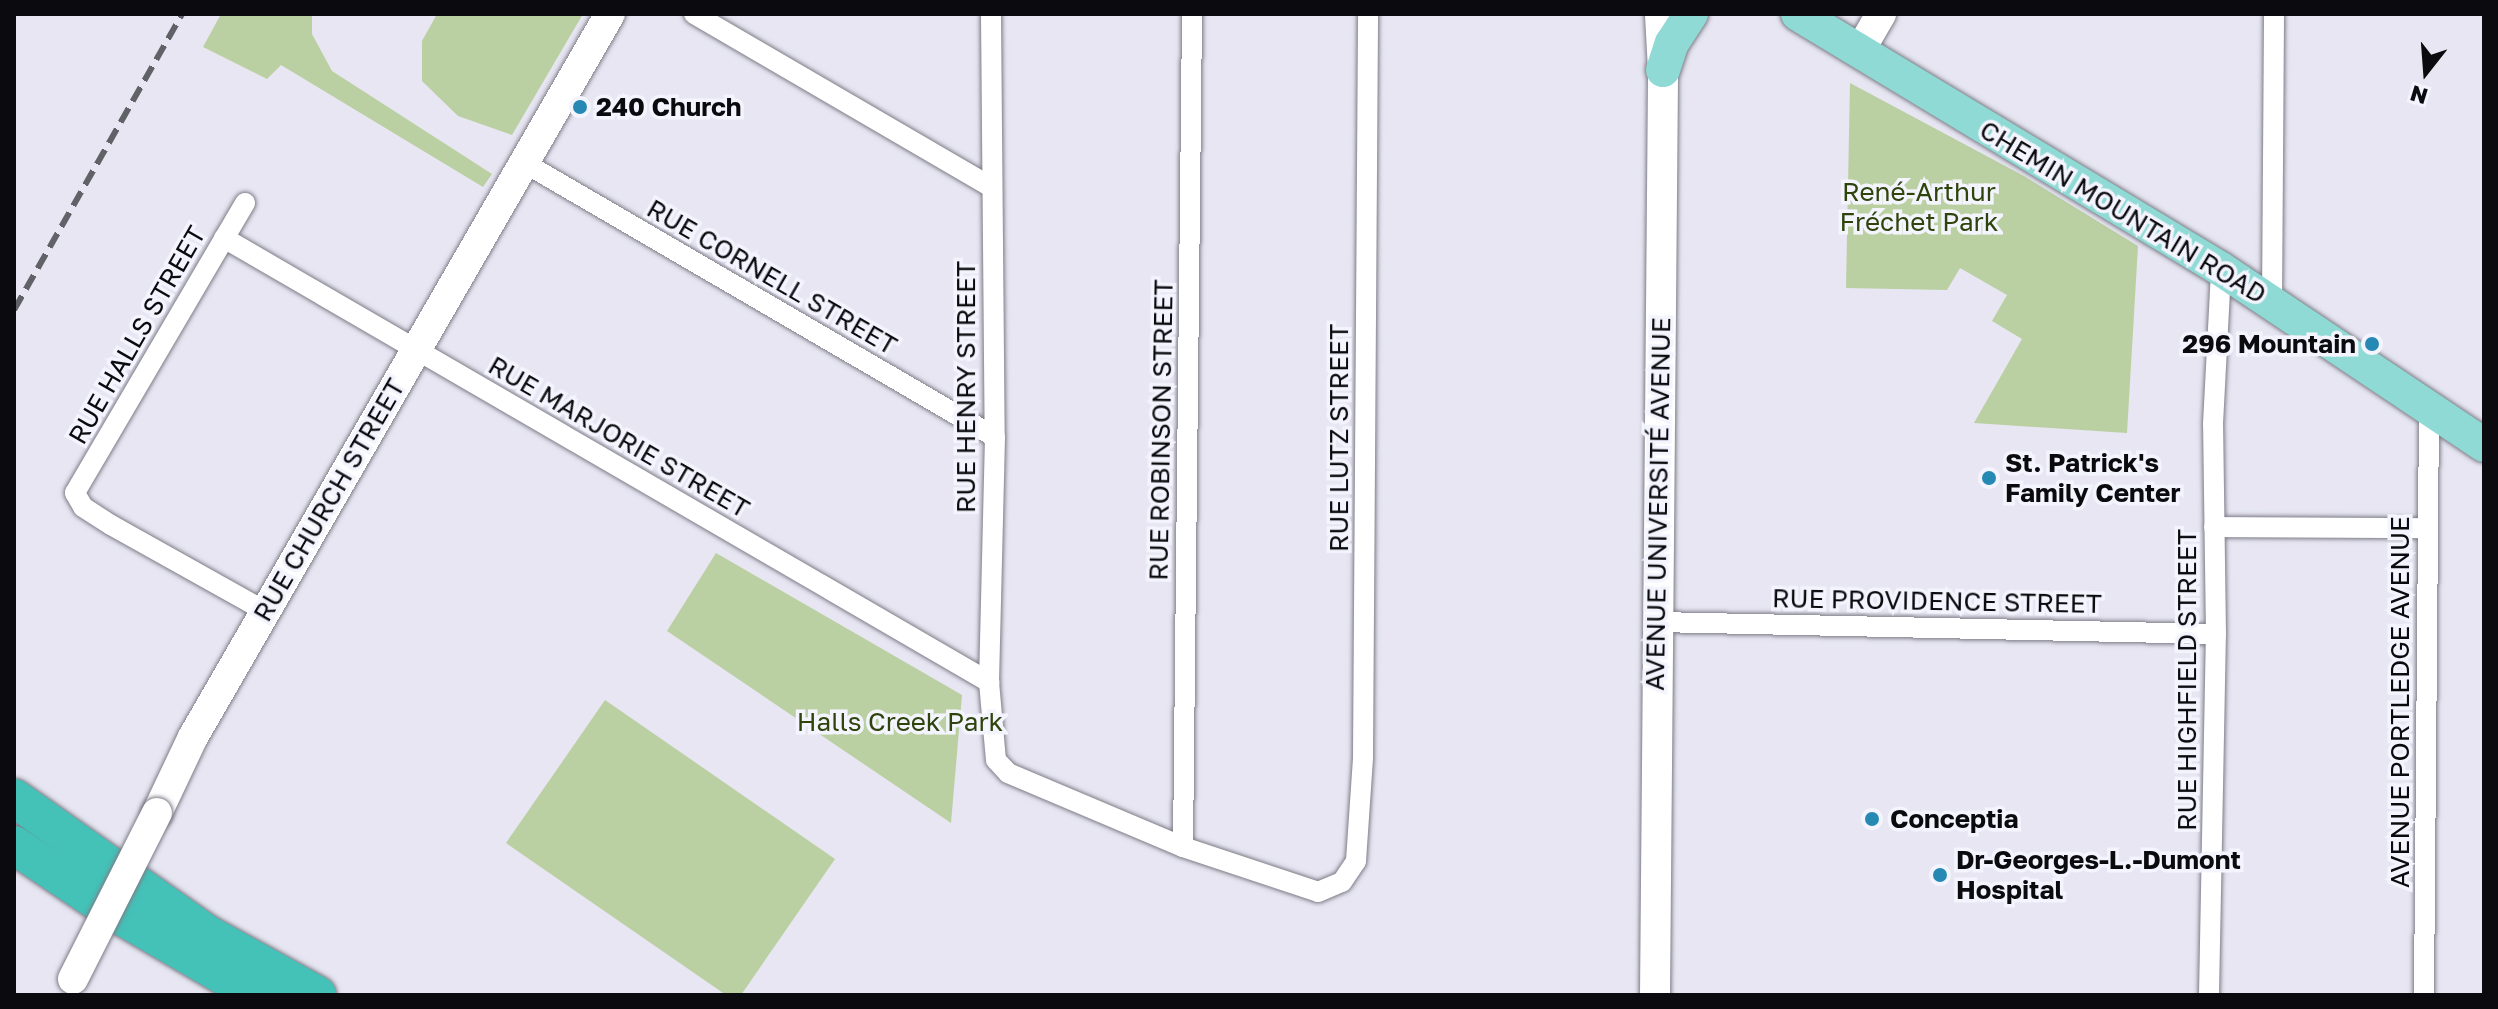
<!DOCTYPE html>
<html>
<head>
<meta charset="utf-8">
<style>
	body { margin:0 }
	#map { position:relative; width:2498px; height:1009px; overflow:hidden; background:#e7e6f2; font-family:"Golos Text",sans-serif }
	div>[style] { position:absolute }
	.green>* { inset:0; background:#bad0a2 }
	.roads { filter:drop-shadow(0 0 2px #7d7c87) drop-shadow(0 0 2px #7d7c87) }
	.street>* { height:20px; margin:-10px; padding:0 10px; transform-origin:10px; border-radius:10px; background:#fff }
	.secondary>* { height:30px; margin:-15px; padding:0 15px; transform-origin:15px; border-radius:15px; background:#fff }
	.primary>* { height:34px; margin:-17px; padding:0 17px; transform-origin:17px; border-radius:17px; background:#8fdad4 }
	.highway>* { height:38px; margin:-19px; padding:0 19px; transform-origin:19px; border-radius:19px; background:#44c2b8 }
	.rail>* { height:6px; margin-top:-3px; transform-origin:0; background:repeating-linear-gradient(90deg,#616168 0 16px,transparent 0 24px) }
	.bridges { filter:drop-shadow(0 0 2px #7d7c87) drop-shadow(0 0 2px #7d7c87) }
	.secondary-bridge>* { height:30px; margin:-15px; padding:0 15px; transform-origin:15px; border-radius:15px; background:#fff }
	.dots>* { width:22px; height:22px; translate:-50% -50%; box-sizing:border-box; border:4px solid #f4f4fe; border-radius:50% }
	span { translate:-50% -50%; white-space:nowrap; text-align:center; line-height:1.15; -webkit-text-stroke:7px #f4f4fe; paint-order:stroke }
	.poi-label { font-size:26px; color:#0b0b0f; font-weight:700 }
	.left { translate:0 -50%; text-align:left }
	.right { translate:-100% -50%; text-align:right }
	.park-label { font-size:26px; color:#2e440b }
	.street-label { font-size:26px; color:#0b0b0f }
	.frame { position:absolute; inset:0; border:16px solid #0b0b0f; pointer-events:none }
	.north { position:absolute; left:2386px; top:32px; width:80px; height:80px; -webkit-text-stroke:6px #f4f4fe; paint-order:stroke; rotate:197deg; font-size:22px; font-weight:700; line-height:32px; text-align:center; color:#0b0b0f }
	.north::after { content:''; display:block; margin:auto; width:28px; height:36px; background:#0b0b0f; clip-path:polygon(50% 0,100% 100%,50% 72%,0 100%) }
</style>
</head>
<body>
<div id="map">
	<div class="green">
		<div style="clip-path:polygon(221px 14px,312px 14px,312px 34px,332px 71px,492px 174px,483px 187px,281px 65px,267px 79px,203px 47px)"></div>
		<div style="clip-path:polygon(437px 14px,583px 14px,512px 135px,458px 116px,422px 81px,422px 41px)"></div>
		<div style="clip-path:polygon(1850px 83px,2024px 176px,2138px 246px,2127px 433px,1974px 423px,2022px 339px,1992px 321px,2007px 295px,1960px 268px,1947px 290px,1846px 288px)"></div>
		<div style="clip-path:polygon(716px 553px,962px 695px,951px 823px,667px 631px)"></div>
		<div style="clip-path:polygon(605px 700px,835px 859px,741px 995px,726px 995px,506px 843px)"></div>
	</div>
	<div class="roads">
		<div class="street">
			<div style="left:694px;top:14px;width:341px;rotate:30.2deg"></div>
			<div style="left:991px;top:14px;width:423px;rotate:89.5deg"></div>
			<div style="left:995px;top:437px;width:245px;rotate:91.4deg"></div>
			<div style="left:989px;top:682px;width:78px;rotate:84.9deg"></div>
			<div style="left:996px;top:760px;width:18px;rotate:47deg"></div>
			<div style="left:1008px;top:773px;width:190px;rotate:22.9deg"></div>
			<div style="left:1183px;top:847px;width:142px;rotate:18.4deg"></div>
			<div style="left:1318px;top:892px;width:26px;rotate:-23deg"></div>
			<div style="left:1342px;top:882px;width:25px;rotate:-56deg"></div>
			<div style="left:1356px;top:861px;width:104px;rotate:-86.1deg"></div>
			<div style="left:1363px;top:757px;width:743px;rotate:-89.61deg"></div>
			<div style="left:523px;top:162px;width:546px;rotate:30.23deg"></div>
			<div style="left:245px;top:203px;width:336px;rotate:120.4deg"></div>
			<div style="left:75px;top:493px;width:16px;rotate:60deg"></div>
			<div style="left:83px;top:507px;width:33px;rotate:33deg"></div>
			<div style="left:111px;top:525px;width:176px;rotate:29.2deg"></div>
			<div style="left:224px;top:238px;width:885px;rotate:30.13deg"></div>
			<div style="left:2272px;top:303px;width:289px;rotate:-89.6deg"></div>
			<div style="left:2214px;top:527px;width:211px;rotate:0.3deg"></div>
			<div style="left:1657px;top:622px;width:559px;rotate:1.23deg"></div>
			<div style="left:1183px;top:847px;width:833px;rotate:-89.38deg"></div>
			<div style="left:2209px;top:995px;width:361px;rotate:-88.9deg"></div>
			<div style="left:2216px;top:634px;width:210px;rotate:-90.8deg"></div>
			<div style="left:2213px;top:424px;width:155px;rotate:-87deg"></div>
			<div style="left:2424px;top:995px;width:586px;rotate:-89.51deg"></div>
		</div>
		<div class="secondary">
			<div style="left:1859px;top:52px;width:44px;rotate:-59.9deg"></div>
			<div style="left:157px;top:813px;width:84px;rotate:-64.7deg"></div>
			<div style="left:193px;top:737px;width:835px;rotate:-60.03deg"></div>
			<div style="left:1655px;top:995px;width:925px;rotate:-89.5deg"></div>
			<div style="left:1663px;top:70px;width:56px;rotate:-93.1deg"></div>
		</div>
		<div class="primary">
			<div style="left:1798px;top:14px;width:494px;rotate:31.1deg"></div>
			<div style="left:2221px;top:269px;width:316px;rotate:33.8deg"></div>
			<div style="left:1663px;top:70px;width:28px;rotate:-72deg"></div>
			<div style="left:1672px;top:43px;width:35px;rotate:-57deg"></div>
		</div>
		<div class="highway">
			<div style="left:14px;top:798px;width:236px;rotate:35.2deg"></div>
			<div style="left:207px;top:934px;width:126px;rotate:29deg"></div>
			<div style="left:14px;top:845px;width:107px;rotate:34deg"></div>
			<div style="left:103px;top:905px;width:178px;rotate:30.3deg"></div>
		</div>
	</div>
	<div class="rail">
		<div style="left:14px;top:310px;width:340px;rotate:-60.4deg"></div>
	</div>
	<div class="bridges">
		<div class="secondary-bridge">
			<div style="left:73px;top:979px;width:186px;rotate:-63.2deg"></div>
		</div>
	</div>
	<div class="dots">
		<div style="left:580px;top:107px;background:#2689b3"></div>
		<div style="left:2372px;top:344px;background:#2689b3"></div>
		<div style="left:1989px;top:478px;background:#2689b3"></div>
		<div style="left:1872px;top:819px;background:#2689b3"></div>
		<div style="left:1940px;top:875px;background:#2689b3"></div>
	</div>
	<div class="poi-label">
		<span class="left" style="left:596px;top:107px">240 Church</span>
		<span class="right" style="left:2356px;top:344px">296 Mountain</span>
		<span class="left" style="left:2005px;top:478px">St. Patrick's<br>Family Center</span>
		<span class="left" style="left:1890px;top:819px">Conceptia</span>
		<span class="left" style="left:1956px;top:875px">Dr-Georges-L.-Dumont<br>Hospital</span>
	</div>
	<div class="park-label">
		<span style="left:1919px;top:207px">René-Arthur<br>Fréchet Park</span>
		<span style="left:900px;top:722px">Halls Creek Park</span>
	</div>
	<div class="street-label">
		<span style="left:2123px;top:212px;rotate:31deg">CHEMIN MOUNTAIN ROAD</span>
		<span style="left:772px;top:277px;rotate:30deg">RUE CORNELL STREET</span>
		<span style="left:137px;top:335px;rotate:-60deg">RUE HALLS STREET</span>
		<span style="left:966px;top:387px;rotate:-90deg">RUE HENRY STREET</span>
		<span style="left:1161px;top:430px;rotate:-89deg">RUE ROBINSON STREET</span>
		<span style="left:619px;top:437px;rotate:30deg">RUE MARJORIE STREET</span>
		<span style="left:1339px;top:438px;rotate:-90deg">RUE LUTZ STREET</span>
		<span style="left:329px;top:500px;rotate:-60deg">RUE CHURCH STREET</span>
		<span style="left:1658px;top:504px;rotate:-89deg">AVENUE UNIVERSITÉ AVENUE</span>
		<span style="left:1937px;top:601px;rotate:1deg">RUE PROVIDENCE STREET</span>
		<span style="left:2187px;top:680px;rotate:-90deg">RUE HIGHFIELD STREET</span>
		<span style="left:2400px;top:702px;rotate:-90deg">AVENUE PORTLEDGE AVENUE</span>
	</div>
	<div class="frame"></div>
	<div class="north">N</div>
</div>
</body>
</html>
